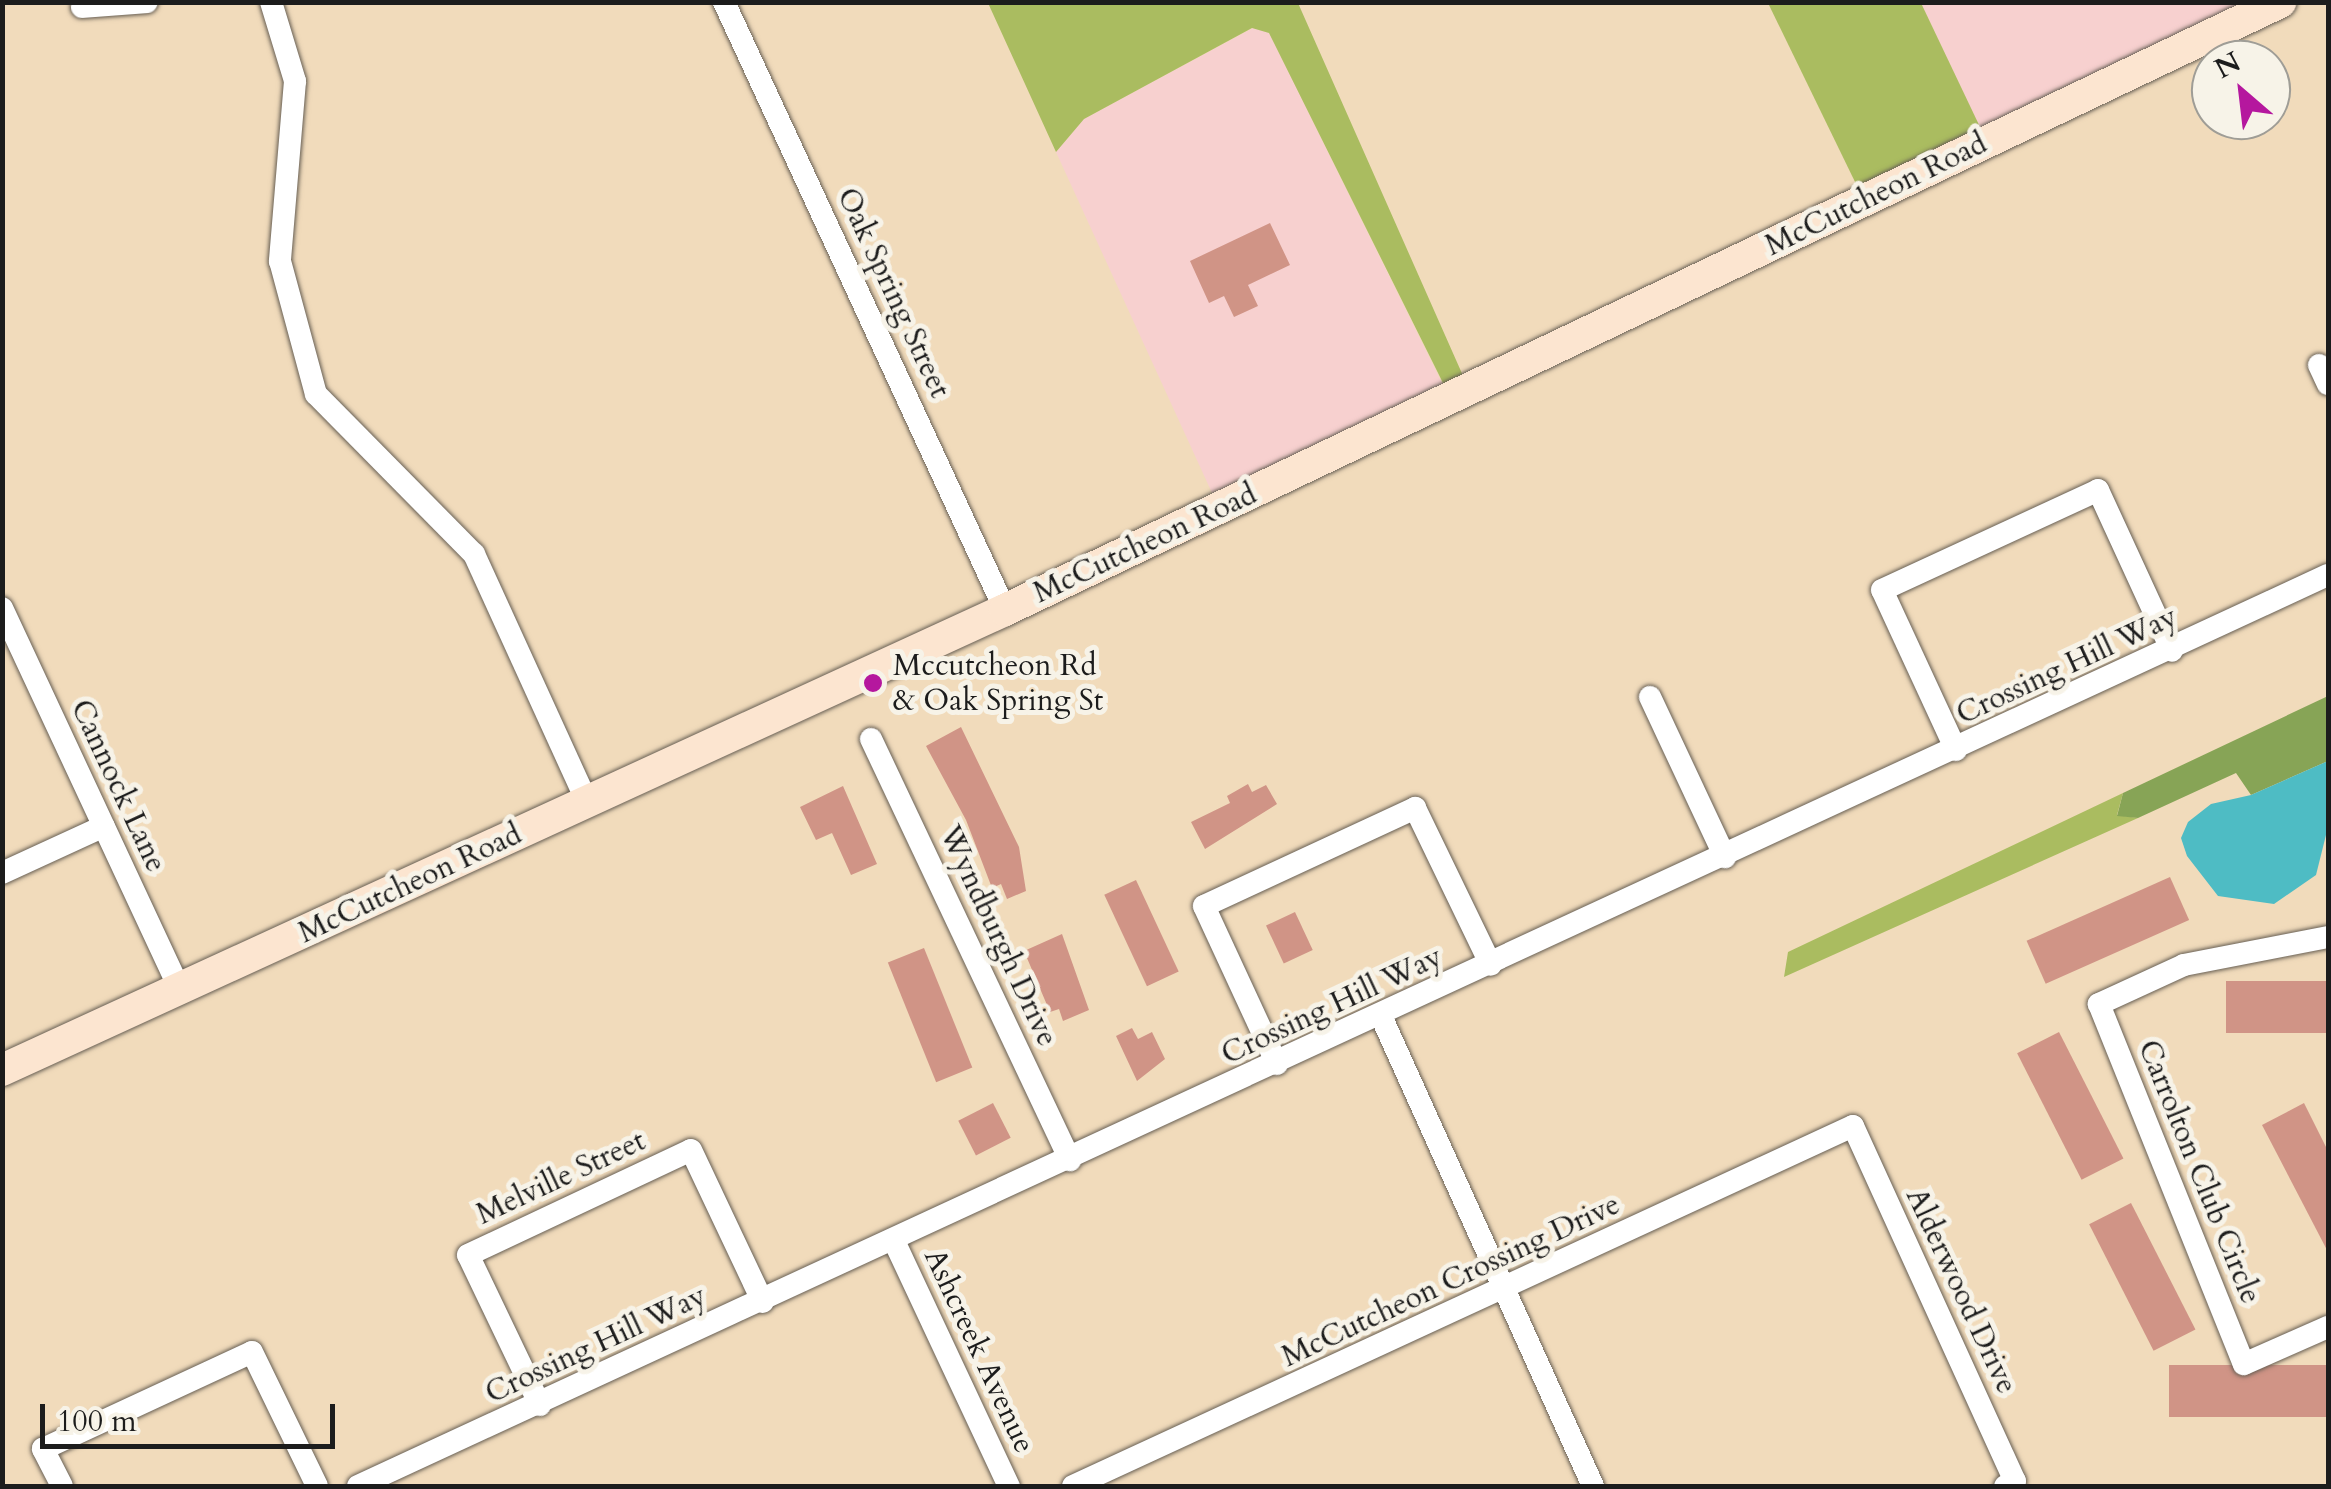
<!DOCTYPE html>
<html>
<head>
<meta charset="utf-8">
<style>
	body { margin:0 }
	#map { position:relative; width:2331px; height:1489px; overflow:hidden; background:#f1dbbb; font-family:Cardo,serif }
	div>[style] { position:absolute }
	.built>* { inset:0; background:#f7d0cf }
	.green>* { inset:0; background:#aabc60 }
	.forest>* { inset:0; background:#87a456 }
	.water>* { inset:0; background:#4ebcc4 }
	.building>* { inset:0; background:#d09486; transform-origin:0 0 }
	.roads { filter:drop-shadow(0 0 2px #675f54) drop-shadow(0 0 2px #675f54) }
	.street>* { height:22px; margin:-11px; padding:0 11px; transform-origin:11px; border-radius:11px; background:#fff }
	.secondary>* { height:32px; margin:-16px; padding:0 16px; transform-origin:16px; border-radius:16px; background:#fce5d0 }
	.dots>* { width:28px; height:28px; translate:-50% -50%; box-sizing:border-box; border:5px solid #f7f3e8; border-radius:50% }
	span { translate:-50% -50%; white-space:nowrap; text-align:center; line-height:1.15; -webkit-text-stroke:10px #f7f3e8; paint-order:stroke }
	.street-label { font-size:30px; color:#1c1c1c }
	.poi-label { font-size:30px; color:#1c1c1c }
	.left { translate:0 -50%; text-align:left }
	.frame { position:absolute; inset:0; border:5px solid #1c1c1c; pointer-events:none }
	.north { position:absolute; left:2191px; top:40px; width:100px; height:100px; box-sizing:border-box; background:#f7f3e8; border:2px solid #9f9d96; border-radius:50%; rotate:332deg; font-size:28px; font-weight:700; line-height:40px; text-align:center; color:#1c1c1c }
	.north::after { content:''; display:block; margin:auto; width:35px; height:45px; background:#b5179e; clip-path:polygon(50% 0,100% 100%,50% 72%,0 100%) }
	.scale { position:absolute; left:40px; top:1404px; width:295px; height:45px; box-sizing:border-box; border:5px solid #1c1c1c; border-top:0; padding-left:12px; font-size:30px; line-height:35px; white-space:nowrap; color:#1c1c1c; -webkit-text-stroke:8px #f7f3e8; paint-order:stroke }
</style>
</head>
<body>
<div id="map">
	<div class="built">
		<div style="clip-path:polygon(1921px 3px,2269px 3px,1985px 138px)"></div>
		<div style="clip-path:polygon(1253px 28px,1269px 33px,1449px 397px,1218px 506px,1056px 152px,1084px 119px)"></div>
	</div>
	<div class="green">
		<div style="clip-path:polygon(988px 3px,1298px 3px,1464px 378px,1446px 389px,1269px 33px,1252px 28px,1084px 119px,1056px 152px)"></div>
		<div style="clip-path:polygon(1768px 3px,1921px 3px,1980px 127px,1857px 186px)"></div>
		<div style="clip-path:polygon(2123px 793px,2117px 815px,2138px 818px,1784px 977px,1788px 952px)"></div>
	</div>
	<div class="forest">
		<div style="clip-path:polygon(2328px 696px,2328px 761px,2251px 795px,2236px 773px,2138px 818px,2117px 816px,2123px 793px)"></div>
	</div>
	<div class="water">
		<div style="clip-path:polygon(2328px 761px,2328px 827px,2316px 875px,2274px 904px,2218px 896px,2187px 856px,2181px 838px,2188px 822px,2211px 804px,2251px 795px)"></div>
	</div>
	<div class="building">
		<div style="clip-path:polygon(1270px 223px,1290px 265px,1248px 285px,1258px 306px,1234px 317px,1224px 296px,1209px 303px,1190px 261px)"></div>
		<div style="clip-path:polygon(961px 727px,1019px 847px,1026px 891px,1007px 899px,1001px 884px,992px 888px,966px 820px,926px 746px)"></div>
		<div style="clip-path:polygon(1248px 784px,1252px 792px,1266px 785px,1277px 804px,1205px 849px,1191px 822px,1230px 803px,1227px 796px)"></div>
		<div style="clip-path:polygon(843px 786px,877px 864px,851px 875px,832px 833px,816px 840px,800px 807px)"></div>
		<div style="left:2170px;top:877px;width:47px;height:157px;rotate:66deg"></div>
		<div style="left:1136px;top:880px;width:101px;height:35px;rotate:65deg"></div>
		<div style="left:1295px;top:912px;width:42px;height:32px;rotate:65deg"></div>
		<div style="clip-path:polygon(1062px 934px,1089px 1010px,1063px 1021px,1059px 1009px,1050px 1012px,1024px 951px)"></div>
		<div style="left:924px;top:948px;width:129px;height:39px;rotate:68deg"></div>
		<div style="left:2328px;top:981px;width:52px;height:102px;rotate:90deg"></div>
		<div style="clip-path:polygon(1132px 1028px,1138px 1039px,1152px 1032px,1165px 1059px,1137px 1081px,1116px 1036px)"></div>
		<div style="left:2059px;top:1032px;width:142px;height:47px;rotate:63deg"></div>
		<div style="left:993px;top:1103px;width:39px;height:39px;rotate:63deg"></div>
		<div style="clip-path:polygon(2304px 1103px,2328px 1151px,2328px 1252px,2262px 1125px)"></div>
		<div style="left:2131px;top:1203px;width:142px;height:47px;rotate:63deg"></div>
		<div style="left:2328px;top:1365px;width:52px;height:159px;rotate:90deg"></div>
	</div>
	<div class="roads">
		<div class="street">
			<div style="left:271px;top:2px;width:83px;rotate:73.1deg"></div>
			<div style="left:295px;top:81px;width:181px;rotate:94.8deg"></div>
			<div style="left:280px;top:261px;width:138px;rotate:74.9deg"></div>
			<div style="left:316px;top:394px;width:225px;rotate:45.4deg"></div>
			<div style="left:474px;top:554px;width:273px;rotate:65.5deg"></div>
			<div style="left:724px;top:2px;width:670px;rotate:65.19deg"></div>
			<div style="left:82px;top:7px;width:65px;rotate:-4.4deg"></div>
			<div style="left:2319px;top:365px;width:21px;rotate:65deg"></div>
			<div style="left:2px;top:608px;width:421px;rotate:65deg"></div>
			<div style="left:1650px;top:697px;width:177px;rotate:64.9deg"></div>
			<div style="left:871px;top:739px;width:466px;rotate:64.7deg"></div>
			<div style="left:1956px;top:750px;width:176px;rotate:-114.8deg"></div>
			<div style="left:1882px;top:590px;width:238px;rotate:-24.8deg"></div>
			<div style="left:2098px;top:490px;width:177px;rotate:65.3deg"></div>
			<div style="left:2px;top:873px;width:112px;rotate:-24.7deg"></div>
			<div style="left:2328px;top:937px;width:147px;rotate:169deg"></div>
			<div style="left:2184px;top:965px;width:94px;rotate:155.4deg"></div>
			<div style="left:2099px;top:1004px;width:388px;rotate:68.1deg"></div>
			<div style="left:2244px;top:1364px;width:92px;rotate:-23.8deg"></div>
			<div style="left:1381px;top:1016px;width:516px;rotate:65.72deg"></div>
			<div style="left:1277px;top:1064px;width:174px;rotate:-114.8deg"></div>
			<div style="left:1204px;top:906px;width:233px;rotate:-24.9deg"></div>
			<div style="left:1415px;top:808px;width:174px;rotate:64.2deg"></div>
			<div style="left:894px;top:1241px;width:271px;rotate:64.9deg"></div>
			<div style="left:540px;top:1405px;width:166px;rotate:-115.6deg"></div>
			<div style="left:468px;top:1255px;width:246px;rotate:-25.2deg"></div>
			<div style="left:691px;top:1150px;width:168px;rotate:64.7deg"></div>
			<div style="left:62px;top:1486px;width:42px;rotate:-117.2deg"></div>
			<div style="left:43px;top:1449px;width:230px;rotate:-24.9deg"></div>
			<div style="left:252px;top:1352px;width:149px;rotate:64.1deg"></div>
			<div style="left:358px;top:1486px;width:2170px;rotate:-24.82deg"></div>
			<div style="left:1073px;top:1486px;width:859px;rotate:-24.78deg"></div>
			<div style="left:1853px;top:1126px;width:390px;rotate:65.5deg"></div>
			<div style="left:2015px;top:1481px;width:11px;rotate:153deg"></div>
		</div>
		<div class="secondary">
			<div style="left:2px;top:1070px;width:1103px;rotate:-24.64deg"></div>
			<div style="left:1005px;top:610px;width:1413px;rotate:-25.49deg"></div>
		</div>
	</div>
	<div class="dots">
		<div style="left:873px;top:683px;background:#b5179e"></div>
	</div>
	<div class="street-label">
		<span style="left:1876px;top:195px;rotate:-26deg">McCutcheon Road</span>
		<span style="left:893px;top:293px;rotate:65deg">Oak Spring Street</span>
		<span style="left:1145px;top:544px;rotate:-25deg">McCutcheon Road</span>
		<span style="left:2067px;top:666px;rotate:-25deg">Crossing Hill Way</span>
		<span style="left:118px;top:786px;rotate:65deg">Cannock Lane</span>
		<span style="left:410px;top:884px;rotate:-25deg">McCutcheon Road</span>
		<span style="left:998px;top:936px;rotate:65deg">Wyndburgh Drive</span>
		<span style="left:1332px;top:1006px;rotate:-25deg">Crossing Hill Way</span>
		<span style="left:2199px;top:1172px;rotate:68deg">Carrolton Club Circle</span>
		<span style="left:561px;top:1178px;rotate:-25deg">Melville Street</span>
		<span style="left:1451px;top:1281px;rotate:-25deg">McCutcheon Crossing Drive</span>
		<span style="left:1961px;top:1291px;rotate:65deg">Alderwood Drive</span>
		<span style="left:596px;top:1345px;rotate:-25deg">Crossing Hill Way</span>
		<span style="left:979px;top:1351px;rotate:65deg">Ashcreek Avenue</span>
	</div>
	<div class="poi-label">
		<span class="left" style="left:893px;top:683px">Mccutcheon Rd<br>&amp; Oak Spring St</span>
	</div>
	<div class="frame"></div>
	<div class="north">N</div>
	<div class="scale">100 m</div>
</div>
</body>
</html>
